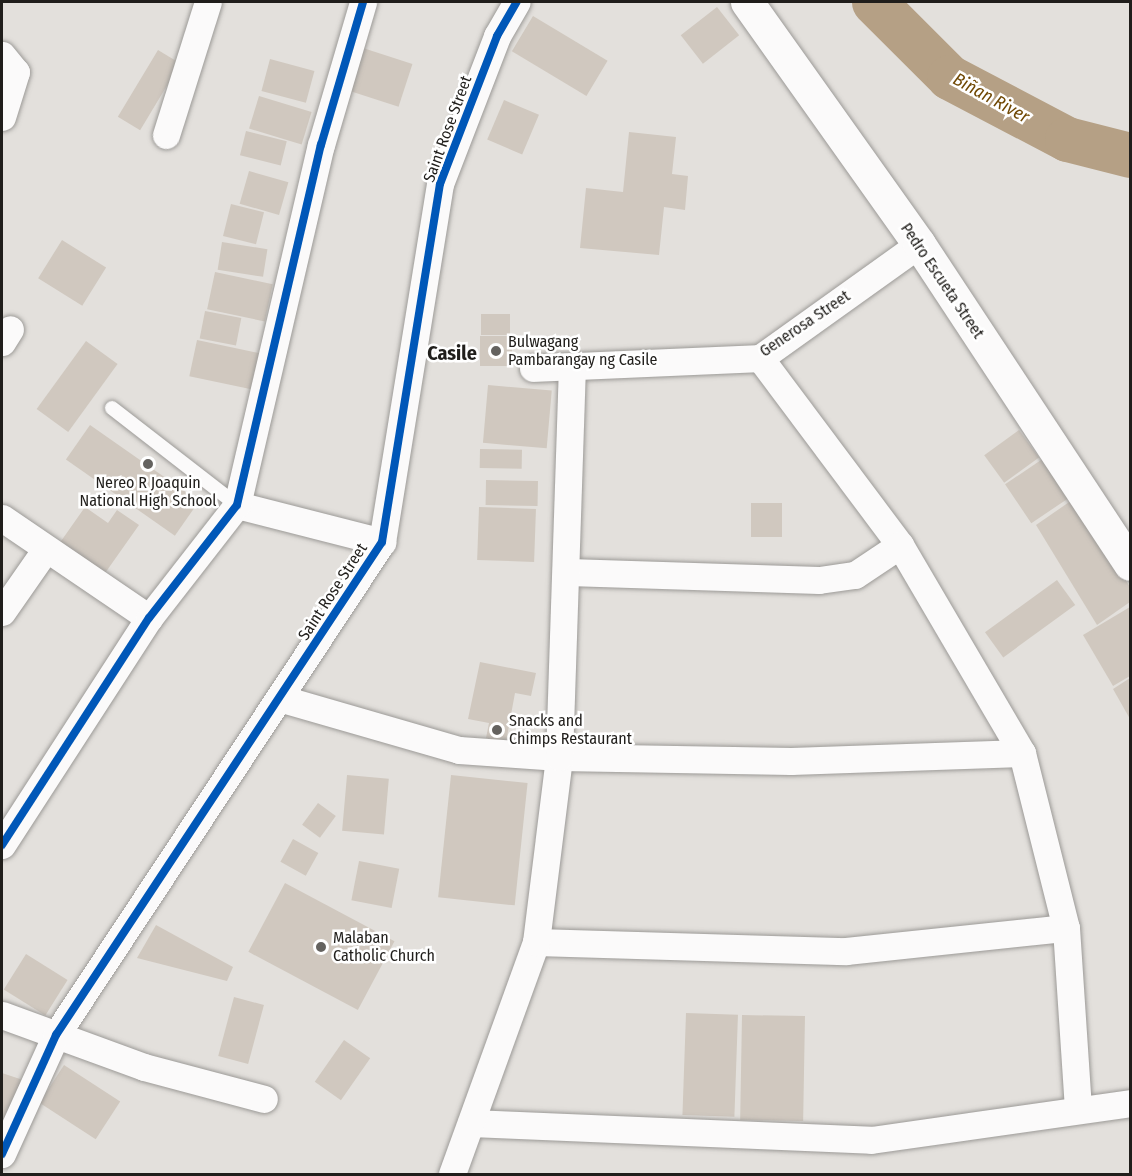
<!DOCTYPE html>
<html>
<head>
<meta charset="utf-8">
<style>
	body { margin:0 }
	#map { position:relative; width:1132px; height:1176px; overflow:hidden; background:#e3e0dc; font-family:"Fira Sans Condensed",sans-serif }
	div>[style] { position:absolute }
	.river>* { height:45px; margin:-22.5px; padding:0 22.5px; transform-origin:22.5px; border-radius:22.5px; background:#b5a085 }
	.building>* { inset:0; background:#d0c8bf; transform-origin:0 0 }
	.roads { filter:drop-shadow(0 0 2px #9c9a97) drop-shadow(0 0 2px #9c9a97) }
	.service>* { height:14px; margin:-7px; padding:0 7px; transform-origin:7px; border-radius:7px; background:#fbfafa }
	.minor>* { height:27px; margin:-13.5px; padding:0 13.5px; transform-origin:13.5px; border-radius:13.5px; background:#fbfafa }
	.tertiary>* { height:33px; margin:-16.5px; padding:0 16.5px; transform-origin:16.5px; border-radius:16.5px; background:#fbfafa }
	.cycleway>* { height:8px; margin:-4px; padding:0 4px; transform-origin:4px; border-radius:4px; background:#0057b8 }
	.dots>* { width:16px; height:16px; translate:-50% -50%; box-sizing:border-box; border:3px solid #fff; border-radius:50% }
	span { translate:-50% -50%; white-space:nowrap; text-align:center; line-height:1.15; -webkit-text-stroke:5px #fff; paint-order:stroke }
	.street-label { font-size:16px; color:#201e1b }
	.poi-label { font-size:16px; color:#201e1b }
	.left { translate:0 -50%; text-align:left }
	.water-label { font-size:18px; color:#704804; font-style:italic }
	.quarter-label { font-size:20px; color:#201e1b; font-weight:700 }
	.frame { position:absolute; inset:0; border:3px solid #201e1b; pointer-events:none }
</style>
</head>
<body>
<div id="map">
	<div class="river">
		<div style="left:874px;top:2px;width:106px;rotate:45deg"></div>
		<div style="left:949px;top:77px;width:133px;rotate:27.7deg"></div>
		<div style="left:1067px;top:139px;width:65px;rotate:14.3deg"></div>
	</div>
	<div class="building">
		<div style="left:717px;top:7px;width:36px;height:46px;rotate:52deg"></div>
		<div style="left:533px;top:16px;width:87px;height:41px;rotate:31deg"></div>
		<div style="left:363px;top:48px;width:52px;height:45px;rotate:18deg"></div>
		<div style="left:158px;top:50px;width:26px;height:78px;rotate:31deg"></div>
		<div style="left:270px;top:59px;width:46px;height:33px;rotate:15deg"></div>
		<div style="left:259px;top:96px;width:55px;height:34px;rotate:17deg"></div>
		<div style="left:504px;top:100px;width:38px;height:43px;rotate:23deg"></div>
		<div style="left:246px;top:131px;width:42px;height:25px;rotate:14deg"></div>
		<div style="clip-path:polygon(629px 132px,676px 137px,672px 174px,688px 176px,685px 210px,664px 207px,659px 255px,580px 248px,586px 188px,623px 192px)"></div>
		<div style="left:249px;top:171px;width:41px;height:34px;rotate:16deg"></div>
		<div style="left:231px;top:204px;width:34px;height:33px;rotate:14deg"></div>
		<div style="left:62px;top:240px;width:52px;height:45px;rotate:32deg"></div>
		<div style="left:222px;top:242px;width:46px;height:28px;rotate:9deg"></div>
		<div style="left:215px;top:272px;width:59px;height:38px;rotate:12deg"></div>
		<div style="left:205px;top:311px;width:37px;height:28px;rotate:11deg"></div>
		<div style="left:481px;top:314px;width:29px;height:21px"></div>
		<div style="left:480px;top:336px;width:32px;height:30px"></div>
		<div style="left:197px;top:340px;width:67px;height:37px;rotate:12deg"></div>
		<div style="left:86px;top:341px;width:39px;height:84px;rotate:36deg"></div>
		<div style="left:488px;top:385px;width:64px;height:58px;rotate:5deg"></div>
		<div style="left:90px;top:425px;width:133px;height:42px;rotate:35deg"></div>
		<div style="left:1019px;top:430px;width:34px;height:43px;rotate:54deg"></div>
		<div style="left:480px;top:449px;width:42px;height:19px;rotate:1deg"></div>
		<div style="left:1044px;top:458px;width:47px;height:47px;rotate:56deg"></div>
		<div style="left:486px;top:480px;width:52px;height:25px;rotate:1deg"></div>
		<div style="clip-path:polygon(1075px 498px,1130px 587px,1130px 602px,1097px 625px,1036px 525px)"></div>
		<div style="left:751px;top:503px;width:31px;height:34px"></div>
		<div style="clip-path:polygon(85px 507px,108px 523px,117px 510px,139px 525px,103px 576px,59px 544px)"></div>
		<div style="left:479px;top:507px;width:57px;height:53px;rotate:2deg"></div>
		<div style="left:1057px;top:580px;width:31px;height:89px;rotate:54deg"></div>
		<div style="clip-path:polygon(1130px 607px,1130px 676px,1113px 686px,1083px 635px)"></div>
		<div style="clip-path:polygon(480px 662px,536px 673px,531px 696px,515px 693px,506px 742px,486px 738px,489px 723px,468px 719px)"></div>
		<div style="clip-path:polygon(1130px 678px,1130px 719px,1113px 689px)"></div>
		<div style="left:347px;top:775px;width:42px;height:56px;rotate:5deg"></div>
		<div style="left:451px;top:775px;width:77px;height:123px;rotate:6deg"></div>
		<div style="left:318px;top:803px;width:22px;height:27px;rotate:36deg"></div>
		<div style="left:293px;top:839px;width:29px;height:26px;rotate:29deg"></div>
		<div style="left:359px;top:861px;width:41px;height:40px;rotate:11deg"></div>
		<div style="left:285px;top:883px;width:124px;height:78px;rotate:28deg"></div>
		<div style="clip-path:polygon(156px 925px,233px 967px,227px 981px,137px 958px)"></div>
		<div style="left:26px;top:954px;width:49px;height:42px;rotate:32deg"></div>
		<div style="left:234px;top:997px;width:31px;height:61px;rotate:15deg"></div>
		<div style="left:686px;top:1013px;width:52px;height:102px;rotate:2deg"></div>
		<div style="left:742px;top:1015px;width:63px;height:105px;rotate:1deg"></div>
		<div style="left:344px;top:1040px;width:32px;height:51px;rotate:35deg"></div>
		<div style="left:64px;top:1065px;width:67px;height:45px;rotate:33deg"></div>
		<div style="clip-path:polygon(2px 1073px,29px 1082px,2px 1149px)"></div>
	</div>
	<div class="roads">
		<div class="service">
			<div style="left:112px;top:408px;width:158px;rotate:37.8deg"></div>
		</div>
		<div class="minor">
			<div style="left:2px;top:55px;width:22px;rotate:51deg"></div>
			<div style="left:16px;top:72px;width:47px;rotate:107.3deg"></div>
			<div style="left:166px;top:135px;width:139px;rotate:-72.5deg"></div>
			<div style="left:2px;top:342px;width:15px;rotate:-58deg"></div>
			<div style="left:760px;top:358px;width:234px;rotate:53.2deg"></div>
			<div style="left:900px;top:545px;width:241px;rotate:59.6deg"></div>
			<div style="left:1022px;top:753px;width:180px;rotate:75.9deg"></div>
			<div style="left:1066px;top:928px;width:180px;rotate:86.2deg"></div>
			<div style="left:533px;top:368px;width:227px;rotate:-2.5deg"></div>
			<div style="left:760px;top:358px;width:196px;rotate:-35.6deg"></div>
			<div style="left:237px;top:505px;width:150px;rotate:14.3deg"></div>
			<div style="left:2px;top:518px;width:178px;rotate:34.2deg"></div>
			<div style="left:568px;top:572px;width:251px;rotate:1.8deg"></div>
			<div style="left:819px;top:580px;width:36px;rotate:-8deg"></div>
			<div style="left:855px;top:575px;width:54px;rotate:-33.7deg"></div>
			<div style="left:2px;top:612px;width:77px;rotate:-55.1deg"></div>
			<div style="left:279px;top:698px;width:187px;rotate:16.1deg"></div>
			<div style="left:459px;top:750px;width:100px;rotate:4deg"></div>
			<div style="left:559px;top:757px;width:232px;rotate:1deg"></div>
			<div style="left:791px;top:761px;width:231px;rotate:-2deg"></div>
			<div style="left:2px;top:845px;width:270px;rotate:-57.1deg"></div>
			<div style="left:149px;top:618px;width:143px;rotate:-52.1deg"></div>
			<div style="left:237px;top:505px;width:370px;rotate:-76.9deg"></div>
			<div style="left:321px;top:145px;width:149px;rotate:-73.6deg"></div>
			<div style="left:536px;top:942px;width:310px;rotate:1.7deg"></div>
			<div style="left:846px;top:951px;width:221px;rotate:-6deg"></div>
			<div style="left:2px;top:1015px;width:151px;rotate:20.1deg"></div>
			<div style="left:144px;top:1067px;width:124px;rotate:14.9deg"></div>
			<div style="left:471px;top:1123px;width:400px;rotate:2.4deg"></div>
			<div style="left:871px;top:1140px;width:262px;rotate:-8.1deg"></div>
			<div style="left:2px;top:1154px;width:131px;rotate:-65.6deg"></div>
			<div style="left:56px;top:1035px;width:591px;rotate:-56.53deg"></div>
			<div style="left:382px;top:542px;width:363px;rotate:-80.8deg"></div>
			<div style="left:440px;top:184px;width:159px;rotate:-68.9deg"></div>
			<div style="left:497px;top:36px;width:39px;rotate:-60deg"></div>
			<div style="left:452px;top:1174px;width:247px;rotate:-70.1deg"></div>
			<div style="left:536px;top:942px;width:186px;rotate:-82.9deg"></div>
			<div style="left:559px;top:757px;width:389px;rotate:-88.1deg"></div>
		</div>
		<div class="tertiary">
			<div style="left:747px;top:2px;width:297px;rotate:54.6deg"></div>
			<div style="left:919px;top:244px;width:383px;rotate:56.6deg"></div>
		</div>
	</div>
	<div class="cycleway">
		<div style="left:2px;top:845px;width:270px;rotate:-57.1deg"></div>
		<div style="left:149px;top:618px;width:143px;rotate:-52.1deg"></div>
		<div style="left:237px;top:505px;width:370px;rotate:-76.9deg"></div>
		<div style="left:321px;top:145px;width:149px;rotate:-73.6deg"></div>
		<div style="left:2px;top:1154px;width:131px;rotate:-65.6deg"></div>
		<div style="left:56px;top:1035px;width:591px;rotate:-56.53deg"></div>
		<div style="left:382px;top:542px;width:363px;rotate:-80.8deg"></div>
		<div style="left:440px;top:184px;width:159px;rotate:-68.9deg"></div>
		<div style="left:497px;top:36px;width:39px;rotate:-60deg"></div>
	</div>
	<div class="dots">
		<div style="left:496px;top:351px;background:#64625f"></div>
		<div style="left:148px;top:464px;background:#64625f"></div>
		<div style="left:497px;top:730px;background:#64625f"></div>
		<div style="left:321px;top:947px;background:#64625f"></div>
	</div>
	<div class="street-label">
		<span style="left:448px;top:129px;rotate:-70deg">Saint Rose Street</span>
		<span style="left:942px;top:281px;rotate:56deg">Pedro Escueta Street</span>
		<span style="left:805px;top:324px;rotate:-34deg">Generosa Street</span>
		<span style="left:333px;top:592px;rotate:-57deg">Saint Rose Street</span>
	</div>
	<div class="poi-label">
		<span class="left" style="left:508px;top:351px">Bulwagang<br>Pambarangay ng Casile</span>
		<span style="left:148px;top:492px">Nereo R Joaquin<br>National High School</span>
		<span class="left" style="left:509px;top:730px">Snacks and<br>Chimps Restaurant</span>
		<span class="left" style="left:333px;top:947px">Malaban<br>Catholic Church</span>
	</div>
	<div class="water-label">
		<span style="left:991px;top:98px;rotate:29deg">Biñan River</span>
	</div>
	<div class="quarter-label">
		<span style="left:452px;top:353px">Casile</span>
	</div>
	<div class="frame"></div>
</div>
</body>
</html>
